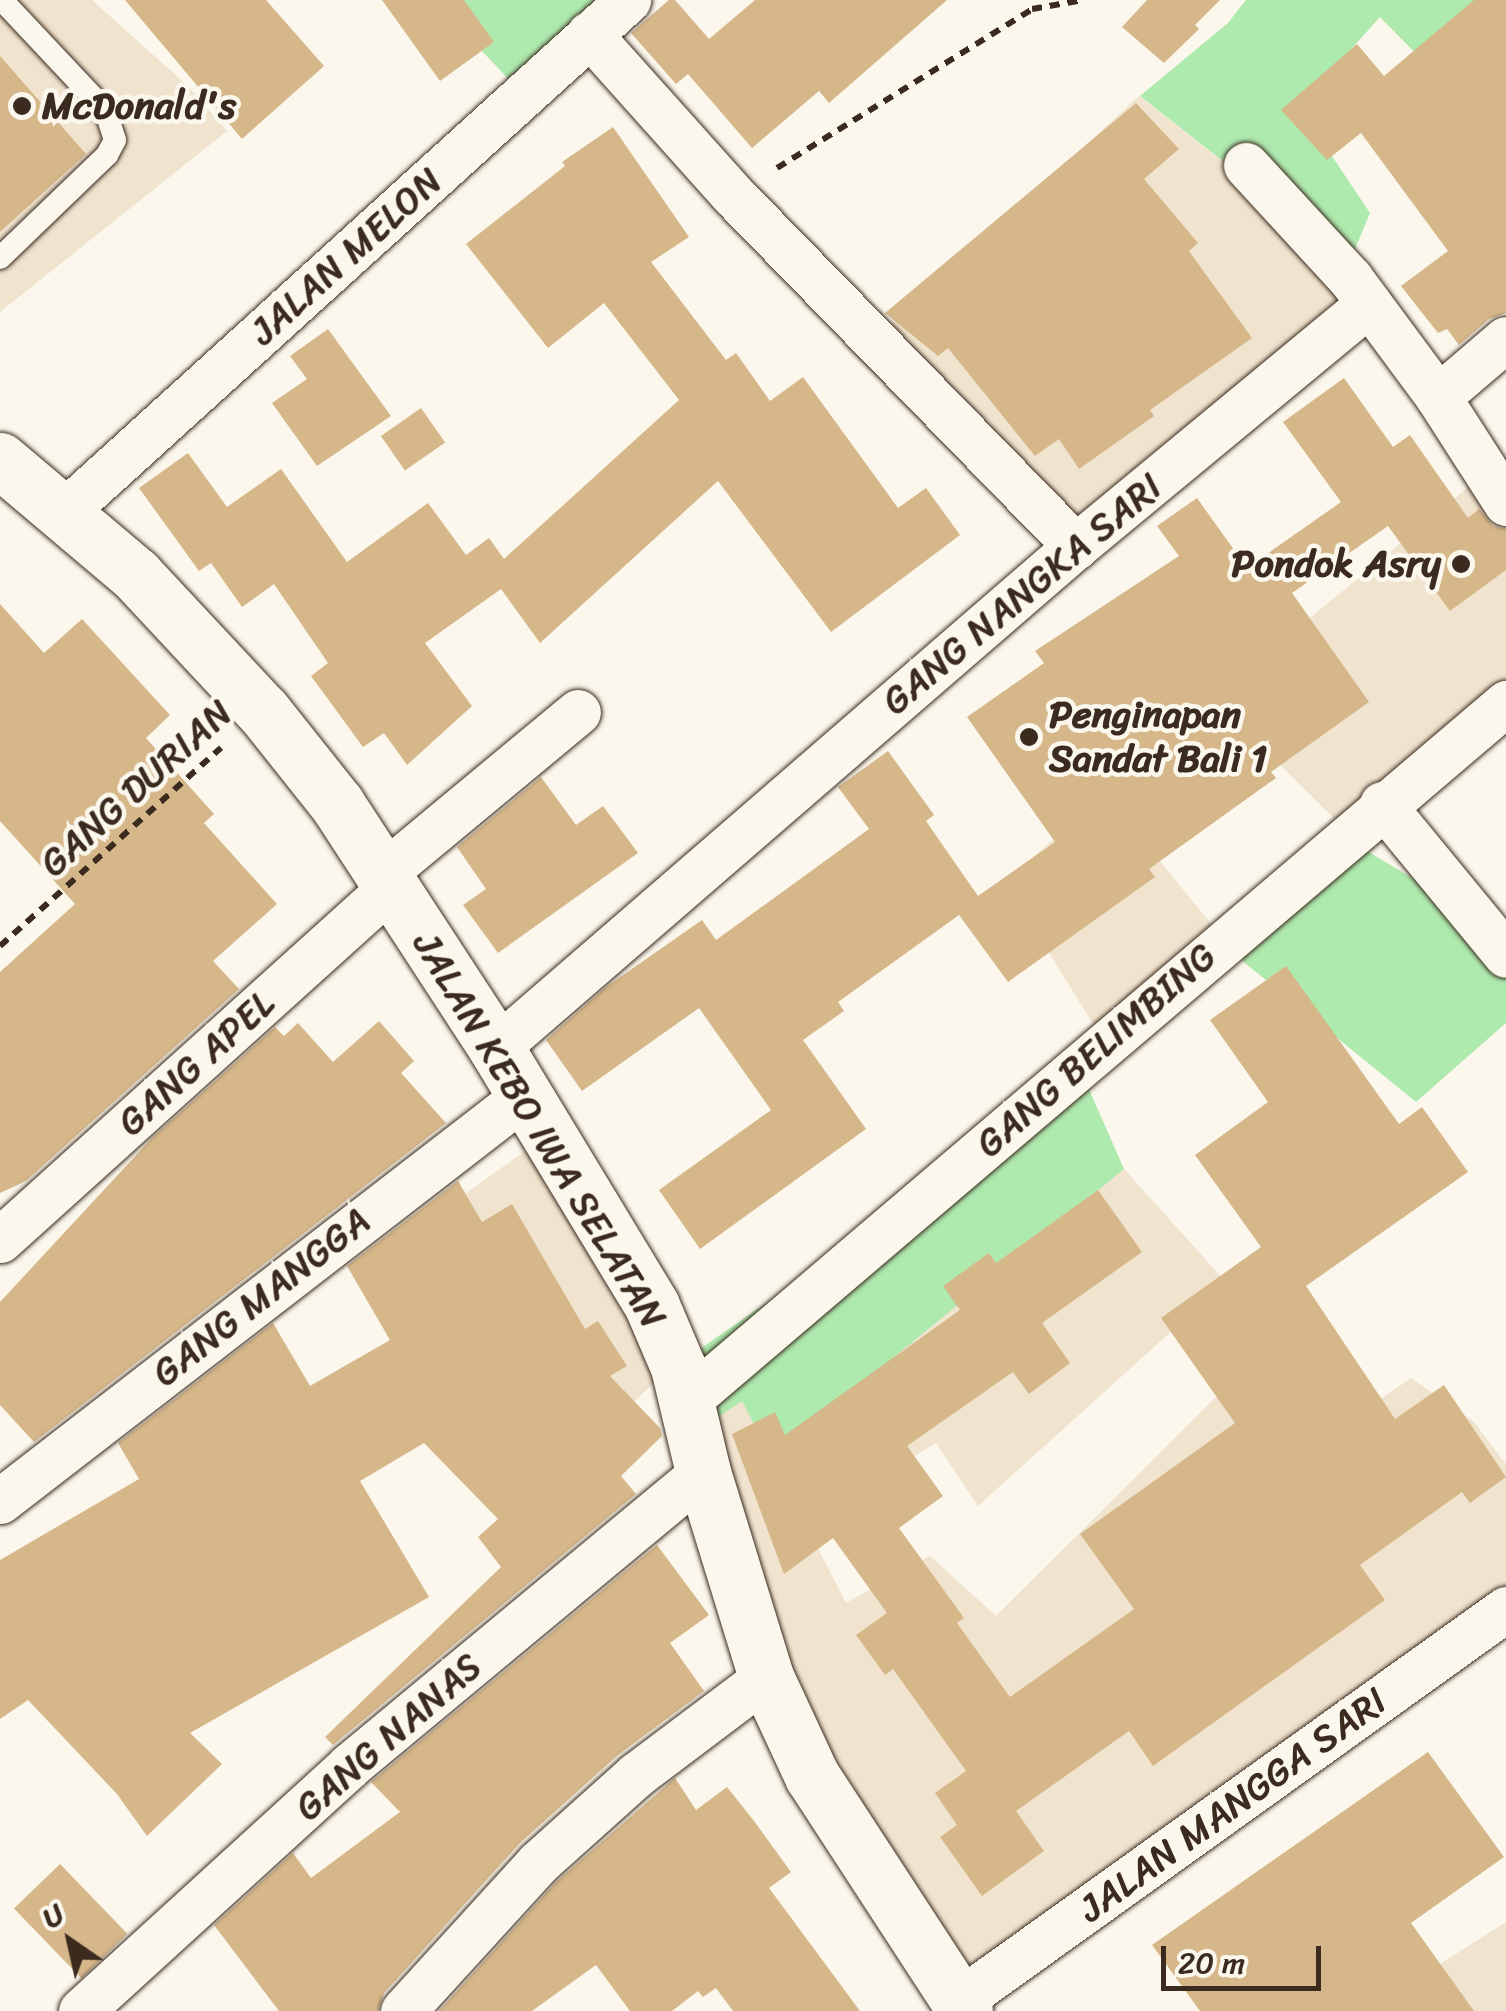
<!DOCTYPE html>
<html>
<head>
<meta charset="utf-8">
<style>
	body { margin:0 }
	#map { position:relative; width:1506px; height:2011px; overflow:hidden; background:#fbf7ec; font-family:Sriracha,sans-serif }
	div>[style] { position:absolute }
	.built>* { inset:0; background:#f0e4cf }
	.green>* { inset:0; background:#aee9ae }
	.building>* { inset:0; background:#d6b78a; transform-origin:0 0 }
	.path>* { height:6px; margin-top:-3px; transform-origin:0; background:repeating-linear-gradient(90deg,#3b2a1e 0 10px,transparent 0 18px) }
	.roads { filter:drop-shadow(0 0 2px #3b2a1e) drop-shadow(0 0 2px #3b2a1e) }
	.service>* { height:22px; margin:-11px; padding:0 11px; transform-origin:11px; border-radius:11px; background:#fbf7ec }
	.minor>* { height:45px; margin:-22.5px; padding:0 22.5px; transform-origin:22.5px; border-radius:22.5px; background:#fbf7ec }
	.tertiary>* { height:55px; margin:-27.5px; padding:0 27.5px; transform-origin:27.5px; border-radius:27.5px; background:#fbf7ec }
	.dots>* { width:28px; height:28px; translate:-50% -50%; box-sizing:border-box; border:5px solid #fbf7ec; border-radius:50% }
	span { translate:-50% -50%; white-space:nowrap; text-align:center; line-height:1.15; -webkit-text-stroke:9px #fbf7ec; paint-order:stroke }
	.poi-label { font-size:38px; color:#3b2a1e; font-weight:700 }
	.left { translate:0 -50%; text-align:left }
	.right { translate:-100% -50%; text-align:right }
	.street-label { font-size:38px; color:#3b2a1e }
	.north { position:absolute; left:20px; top:1891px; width:100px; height:100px; -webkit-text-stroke:8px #fbf7ec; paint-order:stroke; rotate:326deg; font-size:28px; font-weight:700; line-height:40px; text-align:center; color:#3b2a1e }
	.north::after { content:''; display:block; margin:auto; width:35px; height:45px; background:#3b2a1e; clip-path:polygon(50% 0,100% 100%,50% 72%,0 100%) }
	.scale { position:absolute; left:1161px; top:1946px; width:160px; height:45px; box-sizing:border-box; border:5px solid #3b2a1e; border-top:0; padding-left:12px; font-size:30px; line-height:35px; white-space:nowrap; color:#3b2a1e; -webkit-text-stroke:8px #fbf7ec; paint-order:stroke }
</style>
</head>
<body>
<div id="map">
	<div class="built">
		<div style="clip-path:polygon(0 0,92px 0,189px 87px,227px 131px,0 312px)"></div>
		<div style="clip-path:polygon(1139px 96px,1395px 296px,1067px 566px,856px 356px)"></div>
		<div style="clip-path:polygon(1506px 456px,1506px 731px,1367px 851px,1213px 698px)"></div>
		<div style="clip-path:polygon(1105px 794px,1240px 959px,1108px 1048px,1005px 882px)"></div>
		<div style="clip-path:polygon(542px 1139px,660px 1377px,590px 1443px,389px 1248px)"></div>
		<div style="clip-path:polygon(1124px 1169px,1226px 1282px,978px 1506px,936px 1443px,890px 1471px,848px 1394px)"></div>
		<div style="clip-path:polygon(1411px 1378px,1474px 1422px,1506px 1464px,1506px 1601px,1149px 1891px,987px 2011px,880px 1896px,685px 1439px,742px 1400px,846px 1603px,930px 1556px,996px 1616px,1226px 1387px,1294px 1459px)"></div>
		<div style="clip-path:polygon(1506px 1922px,1506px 2011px,1366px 2011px)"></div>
	</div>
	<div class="green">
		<div style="clip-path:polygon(434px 0,631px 0,529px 101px)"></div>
		<div style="clip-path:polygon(1246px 0,1477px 0,1421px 59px,1380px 17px,1299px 107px,1370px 213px,1350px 261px,1140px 96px,1228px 23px)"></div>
		<div style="clip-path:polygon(1367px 851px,1506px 934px,1506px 1023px,1416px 1102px,1240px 959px)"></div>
		<div style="clip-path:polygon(1080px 1069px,1124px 1169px,849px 1394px,799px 1513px,742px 1401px,685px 1439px,660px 1377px,863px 1235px)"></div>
	</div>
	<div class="building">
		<div style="clip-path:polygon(125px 0,266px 0,324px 66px,242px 139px)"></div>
		<div style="clip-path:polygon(382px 0,464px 0,494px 42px,440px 81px)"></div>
		<div style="clip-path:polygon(669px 0,675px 0,709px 39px,755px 0,947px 0,829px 103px,819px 91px,752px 148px,688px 74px,676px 84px,631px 33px)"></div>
		<div style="clip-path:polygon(1147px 0,1220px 0,1195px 25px,1199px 29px,1164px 63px,1122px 27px)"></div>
		<div style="clip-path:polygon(1474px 0,1506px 0,1506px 313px,1489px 319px,1459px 345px,1447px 329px,1438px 333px,1401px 286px,1448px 251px,1361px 133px,1327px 160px,1281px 110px,1357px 44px,1384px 76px)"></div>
		<div style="clip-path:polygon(0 56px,86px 154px,0 232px)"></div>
		<div style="clip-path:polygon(1136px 103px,1179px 149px,1144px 179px,1198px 243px,1189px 251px,1252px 338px,1150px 410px,1154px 416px,1079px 469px,1059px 439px,1035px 456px,948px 348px,938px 356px,885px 313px)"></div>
		<div style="clip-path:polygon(613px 127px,689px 237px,651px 262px,726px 360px,736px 353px,770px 401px,803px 377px,898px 508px,926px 488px,960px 535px,831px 632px,718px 481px,540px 643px,501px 589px,425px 643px,472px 706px,407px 765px,384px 733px,363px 747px,311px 676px,328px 663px,274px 584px,242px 607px,211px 563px,199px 571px,139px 488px,188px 453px,227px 507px,281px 469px,347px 562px,428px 503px,466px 555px,489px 538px,504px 559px,679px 400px,604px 303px,548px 348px,466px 244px,565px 166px,562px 162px)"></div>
		<div style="clip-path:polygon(328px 329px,391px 416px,317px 466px,272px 403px,307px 379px,290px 356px)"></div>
		<div style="clip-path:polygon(1344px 378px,1393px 447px,1410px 435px,1468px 518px,1479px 509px,1493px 526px,1506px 529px,1506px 570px,1450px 611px,1388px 526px,1292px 593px,1369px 702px,1271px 772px,1276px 778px,1149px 869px,1155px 877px,1008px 982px,959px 915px,838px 1002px,844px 1011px,803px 1040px,866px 1129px,700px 1249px,659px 1190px,771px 1110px,699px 1008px,582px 1091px,546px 1040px,606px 987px,702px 920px,716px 940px,869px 829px,838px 787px,888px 751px,934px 815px,926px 821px,978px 896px,1055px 842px,967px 717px,1044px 663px,1035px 651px,1179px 556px,1157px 526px,1197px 498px,1247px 568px,1341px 502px,1283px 422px)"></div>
		<div style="left:421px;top:408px;width:42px;height:49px;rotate:55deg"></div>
		<div style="clip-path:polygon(0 604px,44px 653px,82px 619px,170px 715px,146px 738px,214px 814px,204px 823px,277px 904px,213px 961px,239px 989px,26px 1181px,0 1193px,0 972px,75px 904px,0 821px)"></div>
		<div style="clip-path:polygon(541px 777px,576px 825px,603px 806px,638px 853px,498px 953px,463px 905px,486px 889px,457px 847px)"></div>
		<div style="clip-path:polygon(1286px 966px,1399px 1124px,1422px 1107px,1468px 1172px,1306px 1286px,1395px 1419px,1444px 1385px,1506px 1477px,1470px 1503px,1462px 1492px,1360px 1565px,1385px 1600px,1153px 1766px,1129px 1731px,1016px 1811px,1044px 1851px,982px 1896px,940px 1837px,957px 1825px,935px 1793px,966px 1771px,893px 1669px,885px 1675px,856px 1635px,887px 1613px,833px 1538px,784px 1574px,732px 1434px,775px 1412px,785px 1435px,960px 1310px,943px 1286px,989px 1253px,996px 1263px,1098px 1190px,1142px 1252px,1042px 1323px,1070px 1363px,1029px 1394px,1013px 1372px,907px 1446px,943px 1496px,899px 1528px,964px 1618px,957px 1623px,1010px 1697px,1134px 1609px,1080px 1534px,1235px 1423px,1161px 1318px,1261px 1247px,1195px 1155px,1268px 1102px,1210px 1020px)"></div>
		<div style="clip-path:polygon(379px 1021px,414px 1061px,401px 1073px,446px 1123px,34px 1442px,0 1405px,0 1302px,152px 1138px,275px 1027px,284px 1036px,298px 1023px,333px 1062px)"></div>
		<div style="clip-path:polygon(458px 1181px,482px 1222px,512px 1204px,585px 1329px,598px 1321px,627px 1366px,610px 1376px,660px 1428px,662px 1436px,621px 1476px,636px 1494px,333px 1745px,325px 1737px,501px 1567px,478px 1537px,498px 1519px,424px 1443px,360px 1481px,429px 1597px,190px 1733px,222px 1764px,147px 1836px,117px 1794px,28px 1700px,0 1719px,0 1560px,139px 1479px,118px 1443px,273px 1323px,310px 1386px,390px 1340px,347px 1266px)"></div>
		<div style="clip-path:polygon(657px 1545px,709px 1615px,670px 1643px,704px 1691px,618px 1755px,520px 1843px,384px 1993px,378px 2011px,279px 2011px,214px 1925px,293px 1853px,311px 1878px,400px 1812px,371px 1782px)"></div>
		<div style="clip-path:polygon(1428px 1752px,1504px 1857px,1411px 1923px,1474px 2011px,1200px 2011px,1152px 1945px)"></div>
		<div style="clip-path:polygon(675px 1778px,696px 1810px,727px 1787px,754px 1821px,791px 1872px,769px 1888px,860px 2011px,733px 2011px,716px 1988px,703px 1997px,698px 1991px,672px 2011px,630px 2011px,596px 1965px,532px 2011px,439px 2011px,556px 1882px)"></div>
		<div style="left:60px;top:1864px;width:97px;height:64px;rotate:46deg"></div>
	</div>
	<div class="path">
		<div style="left:777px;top:168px;width:301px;rotate:-31.9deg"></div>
		<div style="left:1032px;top:9px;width:52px;rotate:-10deg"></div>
		<div style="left:0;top:946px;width:297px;rotate:-41.9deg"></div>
	</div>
	<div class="roads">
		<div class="service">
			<div style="left:0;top:258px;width:149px;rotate:-43.9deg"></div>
			<div style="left:107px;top:155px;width:17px;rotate:-62deg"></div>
			<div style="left:115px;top:140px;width:23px;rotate:-108deg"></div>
			<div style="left:108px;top:118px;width:27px;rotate:-126deg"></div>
			<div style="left:92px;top:96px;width:132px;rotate:-133.2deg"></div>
		</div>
		<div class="minor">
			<div style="left:589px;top:34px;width:216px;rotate:48.2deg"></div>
			<div style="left:733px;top:195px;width:491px;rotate:45.7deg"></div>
			<div style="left:1246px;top:165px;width:154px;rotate:47.4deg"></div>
			<div style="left:1350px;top:278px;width:148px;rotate:53.5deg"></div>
			<div style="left:1438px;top:397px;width:126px;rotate:57.3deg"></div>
			<div style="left:1438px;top:397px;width:89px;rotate:-40.5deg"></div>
			<div style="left:64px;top:512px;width:762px;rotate:-42.23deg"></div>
			<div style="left:1382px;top:804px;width:195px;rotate:50.6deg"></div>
			<div style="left:384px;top:873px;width:252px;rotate:-39.7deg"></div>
			<div style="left:496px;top:1048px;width:767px;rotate:-40.88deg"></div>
			<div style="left:1076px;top:546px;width:380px;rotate:-39.6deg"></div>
			<div style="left:0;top:1240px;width:528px;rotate:-42.08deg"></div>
			<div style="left:688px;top:1400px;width:1075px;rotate:-40.43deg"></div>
			<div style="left:0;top:1501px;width:662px;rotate:-37.7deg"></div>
			<div style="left:959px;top:2001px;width:673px;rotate:-35.63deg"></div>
			<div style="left:81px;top:2011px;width:363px;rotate:-42.4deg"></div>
			<div style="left:349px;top:1766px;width:460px;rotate:-39.7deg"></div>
			<div style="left:403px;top:2011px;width:200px;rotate:-47.6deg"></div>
			<div style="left:538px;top:1863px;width:132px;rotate:-41.9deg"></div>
			<div style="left:636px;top:1775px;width:163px;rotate:-37deg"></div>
		</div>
		<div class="tertiary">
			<div style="left:0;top:460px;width:178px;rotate:40.2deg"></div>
			<div style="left:136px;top:575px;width:186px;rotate:47deg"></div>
			<div style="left:263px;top:711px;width:119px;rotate:51.5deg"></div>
			<div style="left:337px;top:804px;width:291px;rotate:56.9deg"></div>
			<div style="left:496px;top:1048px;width:301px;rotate:58.8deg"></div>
			<div style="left:652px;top:1306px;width:66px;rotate:66.9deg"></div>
			<div style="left:678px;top:1367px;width:108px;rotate:76.6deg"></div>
			<div style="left:703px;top:1472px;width:214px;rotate:72.9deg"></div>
			<div style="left:766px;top:1677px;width:109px;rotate:65.1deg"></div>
			<div style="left:812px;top:1776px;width:280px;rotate:56.9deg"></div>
		</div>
	</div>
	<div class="dots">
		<div style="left:22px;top:106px;background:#3b2a1e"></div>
		<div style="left:1461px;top:564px;background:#3b2a1e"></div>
		<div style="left:1029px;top:737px;background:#3b2a1e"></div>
	</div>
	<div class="poi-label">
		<span class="left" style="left:42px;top:106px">McDonald's</span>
		<span class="right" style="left:1441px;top:564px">Pondok Asry</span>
		<span class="left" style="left:1049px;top:737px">Penginapan<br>Sandat Bali 1</span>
	</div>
	<div class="street-label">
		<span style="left:346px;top:256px;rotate:-42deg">JALAN MELON</span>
		<span style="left:1022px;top:594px;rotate:-40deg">GANG NANGKA SARI</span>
		<span style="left:136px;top:788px;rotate:-42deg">GANG DURIAN</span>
		<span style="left:1096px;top:1050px;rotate:-41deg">GANG BELIMBING</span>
		<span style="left:196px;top:1063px;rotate:-42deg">GANG APEL</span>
		<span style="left:540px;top:1130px;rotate:59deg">JALAN KEBO IWA SELATAN</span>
		<span style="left:261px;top:1297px;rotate:-38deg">GANG MANGGA</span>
		<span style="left:388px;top:1737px;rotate:-41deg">GANG NANAS</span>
		<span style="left:1233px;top:1805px;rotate:-36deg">JALAN MANGGA SARI</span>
	</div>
	<div class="north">U</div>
	<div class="scale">20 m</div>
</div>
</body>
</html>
